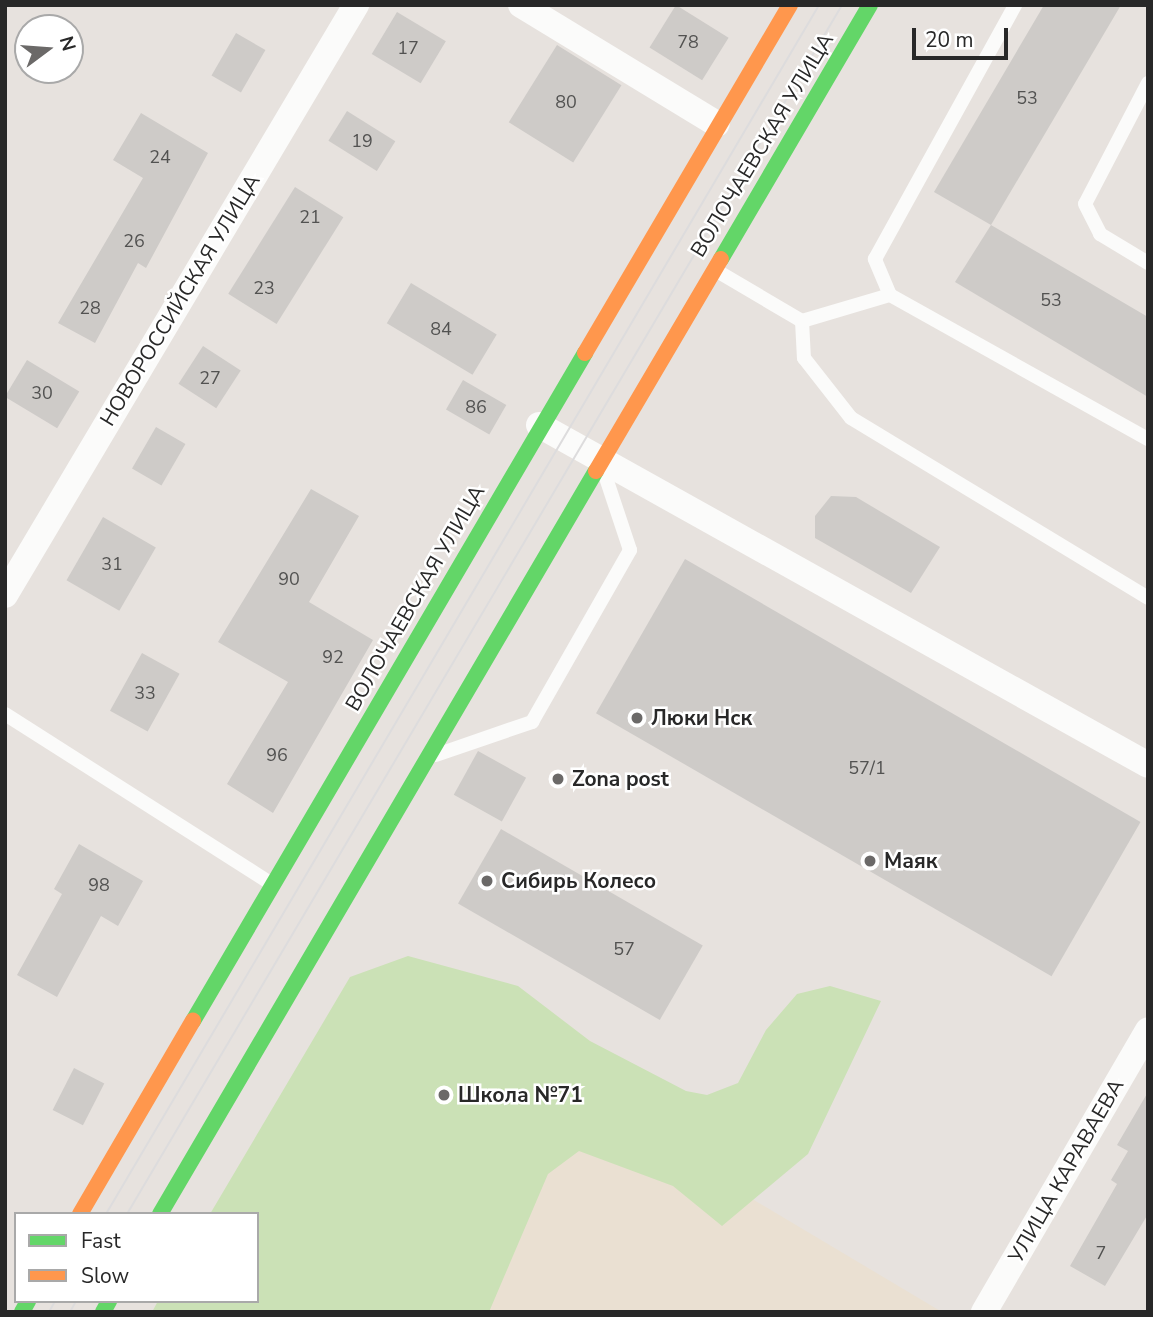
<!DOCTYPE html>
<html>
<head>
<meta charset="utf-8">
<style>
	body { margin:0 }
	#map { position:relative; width:1153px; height:1317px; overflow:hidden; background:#e7e2de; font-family:"Nunito Sans",sans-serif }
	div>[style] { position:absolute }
	.education>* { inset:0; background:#eae0d2 }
	.green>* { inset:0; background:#cbe1b6 }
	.building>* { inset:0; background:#cecbc8; transform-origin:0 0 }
	.lane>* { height:14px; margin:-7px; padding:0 7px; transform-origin:7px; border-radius:7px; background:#fbfbfa }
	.street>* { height:26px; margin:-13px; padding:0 13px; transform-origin:13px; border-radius:13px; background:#fbfbfa }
	.fast>* { height:16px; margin:-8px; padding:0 8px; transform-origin:8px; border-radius:8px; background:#63d668 }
	.slow>* { height:16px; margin:-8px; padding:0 8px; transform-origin:8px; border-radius:8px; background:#ff974d }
	.tram>* { height:2px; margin:-1px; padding:0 1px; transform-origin:1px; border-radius:1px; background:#dddcdd }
	.dots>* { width:19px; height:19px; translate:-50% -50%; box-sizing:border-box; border:4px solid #fff; border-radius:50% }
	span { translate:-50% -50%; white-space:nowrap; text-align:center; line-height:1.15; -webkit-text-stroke:5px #fff; paint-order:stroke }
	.number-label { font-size:18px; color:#525251 }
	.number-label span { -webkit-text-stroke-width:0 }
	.street-label { font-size:21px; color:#282828 }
	.poi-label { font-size:21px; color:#282828; font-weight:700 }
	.left { translate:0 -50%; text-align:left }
	.frame { position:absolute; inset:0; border:7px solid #282828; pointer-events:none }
	.legend { position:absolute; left:14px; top:1212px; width:245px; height:91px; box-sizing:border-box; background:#fff; border:2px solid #a9a9a9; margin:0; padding:9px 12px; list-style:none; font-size:21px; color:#282828 }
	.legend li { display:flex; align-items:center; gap:14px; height:35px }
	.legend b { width:35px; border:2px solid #a9a9a9 }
	.north { position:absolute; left:14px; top:14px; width:70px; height:70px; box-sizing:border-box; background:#fff; border:2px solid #a9a9a9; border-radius:50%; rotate:74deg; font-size:19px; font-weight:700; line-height:28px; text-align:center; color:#282828 }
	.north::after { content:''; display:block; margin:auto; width:24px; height:32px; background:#6b6968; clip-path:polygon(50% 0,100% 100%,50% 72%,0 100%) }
	.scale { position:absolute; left:912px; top:28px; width:96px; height:32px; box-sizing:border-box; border:4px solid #282828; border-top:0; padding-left:9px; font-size:21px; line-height:24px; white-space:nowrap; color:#282828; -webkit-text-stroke:5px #fff; paint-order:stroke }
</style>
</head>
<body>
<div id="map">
	<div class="education">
		<div style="clip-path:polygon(380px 977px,942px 1312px,181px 1312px,257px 1301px,257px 1214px)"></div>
	</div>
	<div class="green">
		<div style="clip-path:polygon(408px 956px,518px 986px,590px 1041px,686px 1091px,707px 1095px,738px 1083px,766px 1030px,797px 994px,830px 986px,881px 1001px,808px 1154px,722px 1226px,673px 1186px,579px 1151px,548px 1174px,489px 1312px,152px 1312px,158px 1301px,257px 1301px,257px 1214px,210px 1214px,350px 977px)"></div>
	</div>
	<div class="building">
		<div style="left:676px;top:5px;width:62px;height:50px;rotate:32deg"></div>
		<div style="clip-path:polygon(1044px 5px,1121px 5px,991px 225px,934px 192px)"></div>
		<div style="left:397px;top:12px;width:57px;height:49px;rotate:31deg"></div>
		<div style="left:236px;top:33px;width:34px;height:49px;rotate:30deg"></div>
		<div style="left:557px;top:45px;width:76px;height:91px;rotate:32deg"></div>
		<div style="left:347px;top:111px;width:57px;height:35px;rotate:32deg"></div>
		<div style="clip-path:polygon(141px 113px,208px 153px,146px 268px,138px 263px,95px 343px,58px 323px,143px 178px,113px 160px)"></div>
		<div style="left:295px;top:187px;width:57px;height:126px;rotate:32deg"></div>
		<div style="clip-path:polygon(991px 225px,1148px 317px,1148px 397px,955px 282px)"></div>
		<div style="left:411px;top:283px;width:100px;height:47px;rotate:31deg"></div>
		<div style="left:203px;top:346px;width:45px;height:45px;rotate:33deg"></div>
		<div style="left:27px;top:360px;width:61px;height:43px;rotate:31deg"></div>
		<div style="left:463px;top:380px;width:50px;height:34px;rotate:30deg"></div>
		<div style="left:156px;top:427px;width:34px;height:48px;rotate:30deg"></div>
		<div style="clip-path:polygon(311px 489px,359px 516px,309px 602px,373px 640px,273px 813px,227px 784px,288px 682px,218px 642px)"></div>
		<div style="clip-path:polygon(831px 496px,856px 497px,940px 547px,911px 593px,815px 538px,815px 516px)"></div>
		<div style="left:103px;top:517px;width:61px;height:73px;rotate:30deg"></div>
		<div style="left:685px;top:559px;width:526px;height:178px;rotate:30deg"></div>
		<div style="left:142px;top:653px;width:43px;height:66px;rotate:29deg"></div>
		<div style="left:478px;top:751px;width:55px;height:50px;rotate:29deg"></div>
		<div style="left:501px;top:829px;width:233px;height:86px;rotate:30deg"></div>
		<div style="clip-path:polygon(79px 844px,143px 881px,118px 926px,101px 916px,57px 997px,17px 975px,62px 894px,54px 889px)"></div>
		<div style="left:74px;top:1068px;width:34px;height:47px;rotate:27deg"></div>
		<div style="clip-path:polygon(1148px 1092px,1148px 1214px,1105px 1286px,1070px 1266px,1117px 1184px,1111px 1180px,1128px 1151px,1117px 1145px)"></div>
	</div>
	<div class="lane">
		<div style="left:1148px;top:83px;width:136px;rotate:117.5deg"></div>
		<div style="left:1085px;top:204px;width:34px;rotate:63deg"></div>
		<div style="left:1100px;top:234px;width:56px;rotate:31.1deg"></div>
		<div style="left:717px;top:271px;width:99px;rotate:30.5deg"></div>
		<div style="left:802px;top:321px;width:37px;rotate:87deg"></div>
		<div style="left:804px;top:358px;width:76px;rotate:51.9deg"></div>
		<div style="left:851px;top:418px;width:347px;rotate:31.2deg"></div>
		<div style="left:890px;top:295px;width:39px;rotate:-113deg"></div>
		<div style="left:875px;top:259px;width:290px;rotate:-61.1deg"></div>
		<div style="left:802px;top:321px;width:92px;rotate:-16.5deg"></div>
		<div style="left:890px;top:295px;width:295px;rotate:29.2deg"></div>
		<div style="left:5px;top:714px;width:317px;rotate:32.5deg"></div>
		<div style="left:436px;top:755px;width:102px;rotate:-19deg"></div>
		<div style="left:532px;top:722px;width:198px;rotate:-60.3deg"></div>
		<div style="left:630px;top:550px;width:85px;rotate:-108.4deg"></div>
	</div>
	<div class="street">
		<div style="left:521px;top:5px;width:229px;rotate:31.3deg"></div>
		<div style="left:539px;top:425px;width:697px;rotate:29.17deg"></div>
		<div style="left:5px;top:595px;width:687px;rotate:-59.25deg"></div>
		<div style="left:984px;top:1312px;width:326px;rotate:-59.8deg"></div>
	</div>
	<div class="fast">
		<div style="left:721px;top:259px;width:294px;rotate:-59.6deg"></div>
		<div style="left:193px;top:1021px;width:775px;rotate:-59.59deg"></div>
		<div style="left:160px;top:1214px;width:861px;rotate:-59.6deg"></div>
		<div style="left:22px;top:1312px;width:13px;rotate:-61deg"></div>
		<div style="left:103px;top:1312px;width:13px;rotate:-61deg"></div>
	</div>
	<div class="slow">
		<div style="left:585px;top:353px;width:404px;rotate:-59.5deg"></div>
		<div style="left:596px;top:471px;width:246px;rotate:-59.5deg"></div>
		<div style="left:80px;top:1214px;width:224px;rotate:-59.7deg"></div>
	</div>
	<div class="tram">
		<div style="left:106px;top:1214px;width:1404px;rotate:-59.47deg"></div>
		<div style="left:127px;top:1214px;width:1405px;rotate:-59.4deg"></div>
		<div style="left:49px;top:1312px;width:13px;rotate:-61deg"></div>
		<div style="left:70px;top:1312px;width:13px;rotate:-61deg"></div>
	</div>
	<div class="dots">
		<div style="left:637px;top:718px;background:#6b6968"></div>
		<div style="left:558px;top:779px;background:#6b6968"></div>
		<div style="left:870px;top:861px;background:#6b6968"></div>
		<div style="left:487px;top:881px;background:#6b6968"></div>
		<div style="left:444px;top:1095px;background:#6b6968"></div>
	</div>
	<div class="number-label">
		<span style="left:688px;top:42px">78</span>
		<span style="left:408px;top:48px">17</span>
		<span style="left:1027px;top:98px">53</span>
		<span style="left:566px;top:102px">80</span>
		<span style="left:362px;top:141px">19</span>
		<span style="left:160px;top:157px">24</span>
		<span style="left:310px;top:217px">21</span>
		<span style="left:134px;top:241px">26</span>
		<span style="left:264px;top:288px">23</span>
		<span style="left:1051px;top:300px">53</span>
		<span style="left:90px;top:308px">28</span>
		<span style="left:441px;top:329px">84</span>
		<span style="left:210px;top:378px">27</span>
		<span style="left:42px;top:393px">30</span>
		<span style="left:476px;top:407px">86</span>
		<span style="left:112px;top:564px">31</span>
		<span style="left:289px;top:579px">90</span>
		<span style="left:333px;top:657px">92</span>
		<span style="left:145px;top:693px">33</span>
		<span style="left:277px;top:755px">96</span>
		<span style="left:867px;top:768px">57/1</span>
		<span style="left:99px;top:885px">98</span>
		<span style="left:624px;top:949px">57</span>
		<span style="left:1101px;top:1253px">7</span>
	</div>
	<div class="street-label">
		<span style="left:762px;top:145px;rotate:-59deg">ВОЛОЧАЕВСКАЯ УЛИЦА</span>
		<span style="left:180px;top:300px;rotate:-59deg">НОВОРОССИЙСКАЯ УЛИЦА</span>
		<span style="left:415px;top:598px;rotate:-60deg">ВОЛОЧАЕВСКАЯ УЛИЦА</span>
		<span style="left:1066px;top:1171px;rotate:-60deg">УЛИЦА КАРАВАЕВА</span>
	</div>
	<div class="poi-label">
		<span class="left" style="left:651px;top:718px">Люки Нск</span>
		<span class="left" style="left:572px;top:779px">Zona post</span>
		<span class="left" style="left:884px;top:861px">Маяк</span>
		<span class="left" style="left:501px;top:881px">Сибирь Колесо</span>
		<span class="left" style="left:458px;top:1095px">Школа №71</span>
	</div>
	<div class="frame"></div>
	<ul class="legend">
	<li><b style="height:9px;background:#63d668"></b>Fast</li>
	<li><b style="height:9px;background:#ff974d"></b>Slow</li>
	</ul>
	<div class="north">N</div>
	<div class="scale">20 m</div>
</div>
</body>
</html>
